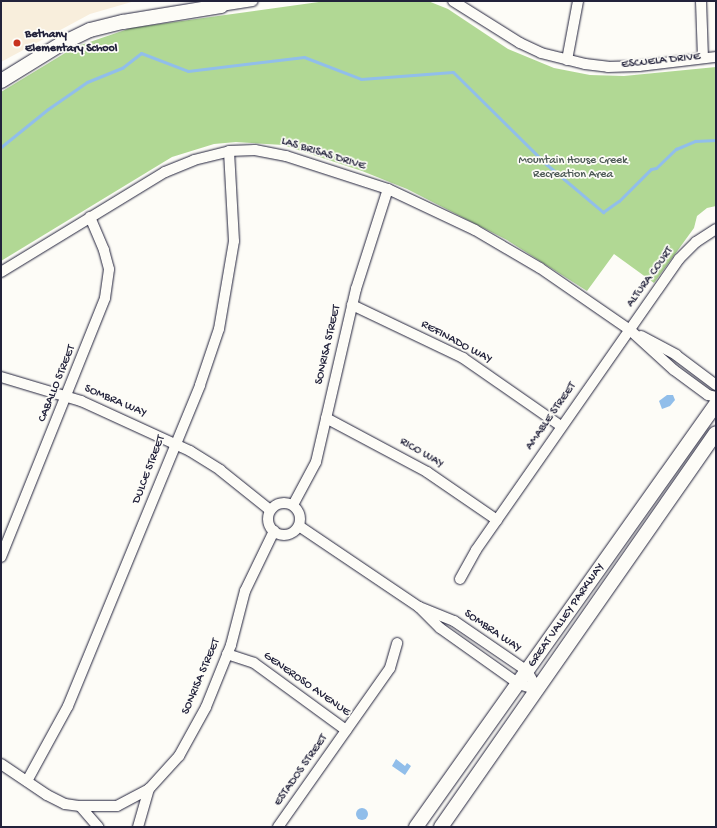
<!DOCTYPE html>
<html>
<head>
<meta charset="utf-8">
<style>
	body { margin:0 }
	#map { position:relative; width:717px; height:828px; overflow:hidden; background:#fdfcf7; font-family:"Gochi Hand",sans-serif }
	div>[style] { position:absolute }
	.built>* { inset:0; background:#f8eedc }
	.green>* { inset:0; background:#b1d894 }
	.water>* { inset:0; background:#91beea }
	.round { border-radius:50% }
	.stream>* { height:3px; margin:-1.5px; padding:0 1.5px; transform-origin:1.5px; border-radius:1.5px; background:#91beea }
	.roads { filter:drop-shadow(0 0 1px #22223b) drop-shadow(0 0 1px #22223b) }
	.street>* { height:10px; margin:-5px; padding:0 5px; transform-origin:5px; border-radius:5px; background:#fdfcf7 }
	.street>.ring { margin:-5px; padding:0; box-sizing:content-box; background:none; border:10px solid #fdfcf7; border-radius:50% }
	.secondary>* { height:14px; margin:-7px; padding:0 7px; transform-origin:7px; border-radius:7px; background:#fdfcf7 }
	.dots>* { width:11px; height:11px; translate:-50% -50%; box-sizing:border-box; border:2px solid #fdfcf7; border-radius:50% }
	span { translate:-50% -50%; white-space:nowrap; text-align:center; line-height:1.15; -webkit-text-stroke:3.5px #fdfcf7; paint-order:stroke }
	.poi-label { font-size:12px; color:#22223b; font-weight:700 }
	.left { translate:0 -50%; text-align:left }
	.street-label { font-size:12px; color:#22223b }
	.park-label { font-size:12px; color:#4d5956 }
	.frame { position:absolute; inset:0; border:2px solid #22223b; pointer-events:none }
</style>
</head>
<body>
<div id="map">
	<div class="built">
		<div style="clip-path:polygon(1px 1px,135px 1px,90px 14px,1px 62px)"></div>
	</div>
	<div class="green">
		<div style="clip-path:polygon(326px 1px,428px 1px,448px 9px,508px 49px,554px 68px,590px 75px,624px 76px,716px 67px,716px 206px,707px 208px,697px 216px,694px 228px,654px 283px,614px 254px,587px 291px,507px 240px,407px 189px,362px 171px,283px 145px,236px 142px,214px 144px,172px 157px,1px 261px,1px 92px,75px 47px,131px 28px)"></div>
	</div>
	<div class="water">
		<div style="clip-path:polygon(667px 395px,673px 395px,675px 400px,670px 406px,662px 409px,659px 401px)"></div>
		<div style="clip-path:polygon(396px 759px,405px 766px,407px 763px,411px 766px,405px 775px,392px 766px)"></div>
		<div class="round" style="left:356px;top:808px;width:12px;height:12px"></div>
	</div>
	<div class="stream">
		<div style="left:1px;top:147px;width:60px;rotate:-39deg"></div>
		<div style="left:48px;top:109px;width:47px;rotate:-34.7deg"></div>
		<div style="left:87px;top:82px;width:38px;rotate:-22deg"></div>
		<div style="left:122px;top:68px;width:24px;rotate:-38deg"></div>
		<div style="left:141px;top:53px;width:50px;rotate:21deg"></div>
		<div style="left:188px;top:71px;width:117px;rotate:-6.9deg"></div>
		<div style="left:304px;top:57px;width:61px;rotate:21.1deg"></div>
		<div style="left:361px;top:79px;width:92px;rotate:-4.4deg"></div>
		<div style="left:453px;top:72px;width:131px;rotate:44.7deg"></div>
		<div style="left:546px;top:164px;width:75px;rotate:40.1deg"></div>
		<div style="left:603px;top:212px;width:19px;rotate:-35deg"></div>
		<div style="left:619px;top:201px;width:45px;rotate:-45deg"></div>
		<div style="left:651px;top:169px;width:5px;rotate:-11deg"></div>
		<div style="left:656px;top:168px;width:28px;rotate:-44deg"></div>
		<div style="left:676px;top:149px;width:21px;rotate:-23deg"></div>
		<div style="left:695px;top:141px;width:21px;rotate:-3deg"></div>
	</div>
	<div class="roads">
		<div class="street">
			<div style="left:453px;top:1px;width:79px;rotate:32.1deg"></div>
			<div style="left:520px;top:43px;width:23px;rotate:25deg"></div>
			<div style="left:541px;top:53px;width:45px;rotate:14deg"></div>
			<div style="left:585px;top:64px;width:23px;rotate:7deg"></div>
			<div style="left:608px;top:67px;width:31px;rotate:-2deg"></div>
			<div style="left:639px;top:66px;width:78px;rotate:-6.7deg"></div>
			<div style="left:701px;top:1px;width:56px;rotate:88deg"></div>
			<div style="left:221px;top:6px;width:32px;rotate:-9deg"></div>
			<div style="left:567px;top:60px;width:60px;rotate:-79.4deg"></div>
			<div style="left:1px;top:272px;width:192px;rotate:-31.4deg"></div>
			<div style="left:165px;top:172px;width:31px;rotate:-22deg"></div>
			<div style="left:194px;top:160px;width:36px;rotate:-14deg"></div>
			<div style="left:229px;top:151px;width:26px;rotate:-2deg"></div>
			<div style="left:255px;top:150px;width:32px;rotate:11deg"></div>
			<div style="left:286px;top:156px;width:107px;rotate:17.9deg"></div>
			<div style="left:388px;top:189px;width:96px;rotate:25.2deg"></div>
			<div style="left:475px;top:230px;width:75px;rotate:30.3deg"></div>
			<div style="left:540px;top:268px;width:109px;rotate:34.6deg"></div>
			<div style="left:630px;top:330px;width:59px;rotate:42.3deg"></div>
			<div style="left:674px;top:370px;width:42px;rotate:36.3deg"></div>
			<div style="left:708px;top:395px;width:8px;rotate:14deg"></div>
			<div style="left:352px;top:305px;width:123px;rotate:25.5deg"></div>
			<div style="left:463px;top:358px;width:119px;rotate:34.8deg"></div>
			<div style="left:641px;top:336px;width:40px;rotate:28deg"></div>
			<div style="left:676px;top:355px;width:50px;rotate:36.9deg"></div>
			<div style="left:1px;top:377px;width:84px;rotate:16.7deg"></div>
			<div style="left:81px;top:401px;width:120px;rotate:24.6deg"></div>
			<div style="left:190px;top:451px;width:36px;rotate:32deg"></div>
			<div style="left:220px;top:470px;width:64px;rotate:38.7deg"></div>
			<div style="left:326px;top:418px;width:115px;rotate:28.1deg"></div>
			<div style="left:427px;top:472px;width:85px;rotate:34.4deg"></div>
			<div class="ring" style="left:268px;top:503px;width:22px;height:22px"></div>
			<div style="left:293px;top:505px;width:49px;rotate:-61.9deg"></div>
			<div style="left:316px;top:462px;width:178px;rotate:-77deg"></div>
			<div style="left:356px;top:289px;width:105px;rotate:-72.3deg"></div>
			<div style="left:299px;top:526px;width:145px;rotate:34deg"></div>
			<div style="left:419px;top:607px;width:30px;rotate:45deg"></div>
			<div style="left:440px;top:628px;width:97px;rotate:35.3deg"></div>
			<div style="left:519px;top:684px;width:20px;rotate:18deg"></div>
			<div style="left:1px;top:557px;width:279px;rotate:-68.1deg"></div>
			<div style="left:105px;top:298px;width:29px;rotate:-82deg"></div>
			<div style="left:109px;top:269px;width:20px;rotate:-105deg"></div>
			<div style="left:104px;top:250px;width:36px;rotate:-113deg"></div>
			<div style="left:460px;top:579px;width:33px;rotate:-61deg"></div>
			<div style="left:476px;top:550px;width:355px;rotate:-55.1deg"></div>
			<div style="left:679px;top:259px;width:24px;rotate:-45deg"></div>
			<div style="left:696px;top:242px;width:24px;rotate:-33deg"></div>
			<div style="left:419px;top:607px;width:38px;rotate:22deg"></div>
			<div style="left:454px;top:621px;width:88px;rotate:34.4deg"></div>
			<div style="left:527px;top:671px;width:22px;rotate:60deg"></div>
			<div style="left:227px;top:654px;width:28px;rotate:18deg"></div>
			<div style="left:254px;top:663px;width:114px;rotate:36.1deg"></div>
			<div style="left:1px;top:764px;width:55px;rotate:34deg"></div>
			<div style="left:47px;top:795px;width:20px;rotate:27deg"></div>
			<div style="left:65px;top:804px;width:15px;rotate:8deg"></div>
			<div style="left:80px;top:806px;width:37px"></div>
			<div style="left:117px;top:806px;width:36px;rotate:-28deg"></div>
			<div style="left:149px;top:789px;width:45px;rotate:-47.7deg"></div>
			<div style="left:179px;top:756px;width:56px;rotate:-61.1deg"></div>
			<div style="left:206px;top:707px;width:67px;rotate:-68deg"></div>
			<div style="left:231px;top:645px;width:56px;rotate:-75.5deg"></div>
			<div style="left:245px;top:591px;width:67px;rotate:-64.2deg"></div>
			<div style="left:27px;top:781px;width:85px;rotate:-61.3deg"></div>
			<div style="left:68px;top:706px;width:347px;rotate:-67.6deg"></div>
			<div style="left:200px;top:385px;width:59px;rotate:-71.3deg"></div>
			<div style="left:219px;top:329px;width:89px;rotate:-80.3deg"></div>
			<div style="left:234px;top:241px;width:90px;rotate:-93.2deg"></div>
			<div style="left:80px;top:806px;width:28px;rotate:49deg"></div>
			<div style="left:138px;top:827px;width:40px;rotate:-74deg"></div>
			<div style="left:278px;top:827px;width:194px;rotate:-54.8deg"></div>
			<div style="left:390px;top:668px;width:26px;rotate:-74deg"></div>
		</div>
		<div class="secondary">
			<div style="left:1px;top:81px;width:70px;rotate:-31.7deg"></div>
			<div style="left:61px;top:44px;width:32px;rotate:-26deg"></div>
			<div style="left:90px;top:30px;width:34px;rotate:-14deg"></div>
			<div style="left:123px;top:22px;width:99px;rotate:-9.3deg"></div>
			<div style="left:221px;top:6px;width:5px;rotate:-101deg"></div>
			<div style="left:416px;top:827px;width:519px;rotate:-54.65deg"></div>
			<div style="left:441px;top:827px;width:480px;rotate:-55.1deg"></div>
		</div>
	</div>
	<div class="dots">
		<div style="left:17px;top:43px;background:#c8321e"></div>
	</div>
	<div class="poi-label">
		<span class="left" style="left:25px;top:43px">Bethany<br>Elementary School</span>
	</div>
	<div class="street-label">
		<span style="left:661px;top:62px;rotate:-6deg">ESCUELA DRIVE</span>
		<span style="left:323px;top:155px;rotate:17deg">LAS BRISAS DRIVE</span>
		<span style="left:651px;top:278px;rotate:-54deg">ALTURA COURT</span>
		<span style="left:456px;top:343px;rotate:28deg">REFINADO WAY</span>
		<span style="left:329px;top:345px;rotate:-77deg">SONRISA STREET</span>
		<span style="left:58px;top:384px;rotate:-68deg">CABALLO STREET</span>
		<span style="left:115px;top:402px;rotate:23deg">SOMBRA WAY</span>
		<span style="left:552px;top:417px;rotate:-55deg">AMABLE STREET</span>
		<span style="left:421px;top:454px;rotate:30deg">RICO WAY</span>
		<span style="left:150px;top:470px;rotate:-69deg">DULCE STREET</span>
		<span style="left:567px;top:616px;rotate:-55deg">GREAT VALLEY PARKWAY</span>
		<span style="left:492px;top:632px;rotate:34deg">SOMBRA WAY</span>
		<span style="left:202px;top:677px;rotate:-67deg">SONRISA STREET</span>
		<span style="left:306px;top:685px;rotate:35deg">GENEROSO AVENUE</span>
		<span style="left:302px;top:771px;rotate:-55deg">ESTADOS STREET</span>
	</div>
	<div class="park-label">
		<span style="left:573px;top:169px">Mountain House Creek<br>Recreation Area</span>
	</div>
	<div class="frame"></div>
</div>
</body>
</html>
